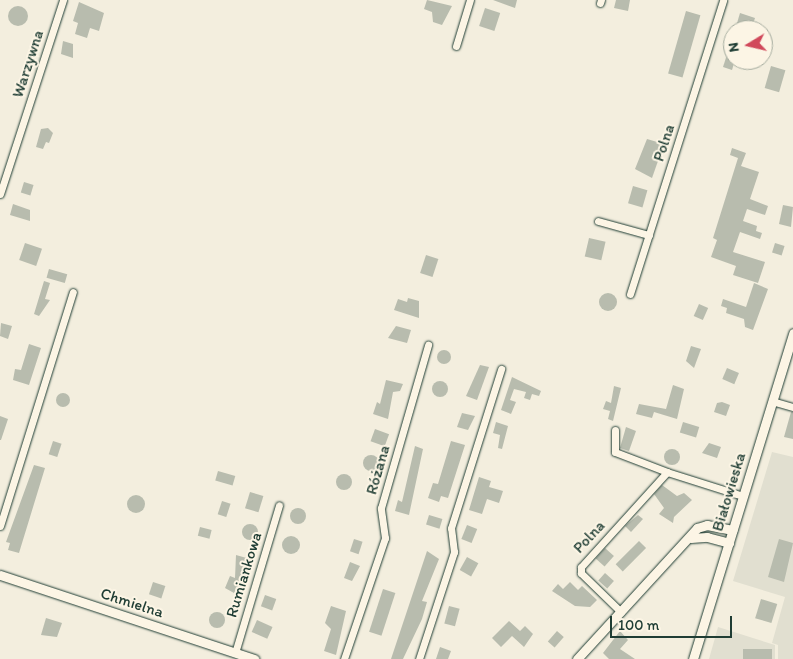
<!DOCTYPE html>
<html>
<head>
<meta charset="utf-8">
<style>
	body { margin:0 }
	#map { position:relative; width:793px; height:659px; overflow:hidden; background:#f3eede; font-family:Itim,sans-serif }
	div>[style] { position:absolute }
	.built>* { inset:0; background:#e1dfd0 }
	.building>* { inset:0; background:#b8bcae; transform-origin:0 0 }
	.round { border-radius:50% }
	.roads { filter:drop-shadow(0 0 1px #1f3d34) drop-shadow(0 0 1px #1f3d34) }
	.street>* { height:7px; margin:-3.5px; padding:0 3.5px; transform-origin:3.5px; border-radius:3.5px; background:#fcf5e5 }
	.secondary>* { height:9px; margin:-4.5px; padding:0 4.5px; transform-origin:4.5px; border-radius:4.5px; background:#fcf5e5 }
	span { translate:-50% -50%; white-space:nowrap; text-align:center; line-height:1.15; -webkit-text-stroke:4px #fcf5e5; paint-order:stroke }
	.street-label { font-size:16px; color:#1f3d34 }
	.north { position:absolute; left:723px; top:20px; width:50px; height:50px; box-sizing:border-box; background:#fcf5e5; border:1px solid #a4ab9e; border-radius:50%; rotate:261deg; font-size:14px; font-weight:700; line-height:20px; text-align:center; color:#1f3d34 }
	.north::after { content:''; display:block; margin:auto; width:18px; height:22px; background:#d1495b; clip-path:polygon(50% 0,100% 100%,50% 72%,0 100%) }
	.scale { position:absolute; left:610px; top:616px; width:122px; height:22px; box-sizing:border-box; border:2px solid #1f3d34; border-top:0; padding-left:6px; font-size:15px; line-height:18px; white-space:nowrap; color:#1f3d34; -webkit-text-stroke:4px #fcf5e5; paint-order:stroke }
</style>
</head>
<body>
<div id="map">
	<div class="built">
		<div style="clip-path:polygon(772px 452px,793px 457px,793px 659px,778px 659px,778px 645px,772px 643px,785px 597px,733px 581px)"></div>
		<div style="clip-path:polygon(718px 627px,775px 645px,775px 659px,709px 659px)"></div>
	</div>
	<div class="building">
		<div style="clip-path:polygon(427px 0,452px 6px,442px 25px,433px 22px,432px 12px,424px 9px)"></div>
		<div style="clip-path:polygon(493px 0,517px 0,515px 8px)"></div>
		<div style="clip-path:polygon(616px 0,630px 0,628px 11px,614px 8px)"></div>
		<div style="clip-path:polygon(79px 2px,104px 13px,99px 31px,90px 28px,87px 38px,75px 34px,78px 23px,73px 21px)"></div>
		<div class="round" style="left:8px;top:6px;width:20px;height:20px"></div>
		<div style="left:485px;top:8px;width:16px;height:19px;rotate:18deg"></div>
		<div style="left:686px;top:11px;width:15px;height:65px;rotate:16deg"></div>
		<div style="clip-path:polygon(740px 13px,755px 18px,751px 30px,735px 30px)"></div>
		<div style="clip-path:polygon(732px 39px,735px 60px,732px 70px,723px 67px)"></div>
		<div style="clip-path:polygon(63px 41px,73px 44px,73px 58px,61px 54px)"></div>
		<div style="left:771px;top:66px;width:15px;height:23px;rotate:16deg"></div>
		<div style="clip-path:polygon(48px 128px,53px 133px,49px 143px,46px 142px,43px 149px,36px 147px,41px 129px)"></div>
		<div style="clip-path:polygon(647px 139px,664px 144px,652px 178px,635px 169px)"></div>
		<div style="clip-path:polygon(732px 148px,746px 153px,741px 166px,759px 172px,750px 199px,768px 206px,765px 215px,747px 209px,743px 221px,757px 226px,756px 231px,762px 233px,760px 239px,740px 232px,733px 252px,765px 262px,758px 283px,733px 275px,736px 266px,711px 257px,717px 240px,713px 238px,738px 158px,730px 155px)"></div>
		<div style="left:24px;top:182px;width:10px;height:11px;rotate:17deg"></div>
		<div style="left:633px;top:186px;width:15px;height:18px;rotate:16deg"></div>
		<div style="clip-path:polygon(13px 204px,30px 210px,30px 221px,10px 215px)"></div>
		<div style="clip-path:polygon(783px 205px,793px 207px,791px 227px,779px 224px)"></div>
		<div style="left:589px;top:238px;width:17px;height:19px;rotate:13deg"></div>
		<div style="left:25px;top:243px;width:18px;height:18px;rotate:19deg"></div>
		<div style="left:775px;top:243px;width:10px;height:10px;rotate:17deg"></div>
		<div style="left:426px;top:255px;width:13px;height:19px;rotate:18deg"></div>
		<div style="left:49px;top:269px;width:19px;height:9px;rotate:16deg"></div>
		<div style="clip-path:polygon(44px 281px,50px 283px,45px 299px,50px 300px,39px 316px,34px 314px)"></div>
		<div style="clip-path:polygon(754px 283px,768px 289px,753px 330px,745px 327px,744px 319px,726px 313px,727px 308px,721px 306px,723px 299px,746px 307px)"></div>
		<div class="round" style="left:599px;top:293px;width:18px;height:18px"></div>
		<div style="clip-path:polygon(408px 298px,419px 301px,419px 318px,394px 310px,398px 299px,407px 302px)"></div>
		<div style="left:699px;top:304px;width:10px;height:13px;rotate:24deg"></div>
		<div style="clip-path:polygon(1px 323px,12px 326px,8px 339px,0 336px)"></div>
		<div style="clip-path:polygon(396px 326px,411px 330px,407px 343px,388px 338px)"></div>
		<div style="clip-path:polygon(29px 344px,41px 348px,29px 385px,13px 380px,15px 369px,21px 370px)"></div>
		<div style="clip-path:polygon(691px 346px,701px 349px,694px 368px,686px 361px)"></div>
		<div class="round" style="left:437px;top:350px;width:14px;height:14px"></div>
		<div style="clip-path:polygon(480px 365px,489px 367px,477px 400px,466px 396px)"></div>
		<div style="left:727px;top:368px;width:13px;height:12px;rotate:23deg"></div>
		<div style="clip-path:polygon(512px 377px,541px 391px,539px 396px,532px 394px,530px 400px,524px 398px,526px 392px,514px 389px,510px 400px,516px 402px,511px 414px,501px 410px)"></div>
		<div style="clip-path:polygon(386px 380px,403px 384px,400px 391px,393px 392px,388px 419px,373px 414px,377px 402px,380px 404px)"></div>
		<div class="round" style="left:432px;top:381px;width:16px;height:16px"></div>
		<div style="clip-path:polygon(673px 385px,684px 389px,677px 419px,654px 412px,652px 418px,636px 414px,639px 404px,666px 409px)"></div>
		<div style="clip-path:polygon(614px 386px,621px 388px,613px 421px,608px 419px,610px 411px,603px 409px,606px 401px,611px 403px)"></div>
		<div class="round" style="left:56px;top:393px;width:14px;height:14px"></div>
		<div style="clip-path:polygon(722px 402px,730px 405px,726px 416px,714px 412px,717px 403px)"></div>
		<div style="clip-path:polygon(791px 412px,793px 412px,793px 439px,784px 437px)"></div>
		<div style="clip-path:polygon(462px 413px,475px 416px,468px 430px,457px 427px)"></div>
		<div style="clip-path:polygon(0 416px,8px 419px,1px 440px,0 440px)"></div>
		<div style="clip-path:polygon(496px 422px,508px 426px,502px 449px,498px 448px,500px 435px,493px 433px)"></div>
		<div style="left:683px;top:422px;width:17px;height:11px;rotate:17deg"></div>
		<div style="clip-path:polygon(626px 427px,636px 431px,629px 451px,620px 448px)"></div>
		<div style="left:375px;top:429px;width:15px;height:13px;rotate:20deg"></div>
		<div style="left:53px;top:441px;width:9px;height:14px;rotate:18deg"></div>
		<div style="clip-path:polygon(451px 441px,465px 445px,448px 498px,441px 496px,439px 502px,428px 498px,433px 483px,438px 484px)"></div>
		<div style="clip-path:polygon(709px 443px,721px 447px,717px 458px,702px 453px)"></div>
		<div style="clip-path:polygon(415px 446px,423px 449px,409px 515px,395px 511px,398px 500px,402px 502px)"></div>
		<div class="round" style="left:664px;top:449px;width:16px;height:16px"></div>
		<div class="round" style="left:363px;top:455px;width:16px;height:16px"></div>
		<div style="clip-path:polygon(34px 465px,45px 468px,19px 553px,8px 550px,10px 543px,6px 542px)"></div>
		<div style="left:218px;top:471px;width:18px;height:10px;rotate:16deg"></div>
		<div class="round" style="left:336px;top:474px;width:16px;height:16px"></div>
		<div style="clip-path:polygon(479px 477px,491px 481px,489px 487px,503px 491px,499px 503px,487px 499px,482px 514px,469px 510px)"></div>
		<div style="clip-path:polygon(662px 485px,677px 496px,684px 493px,692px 500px,674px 517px,673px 523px,659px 514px,664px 508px,654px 494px)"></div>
		<div style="left:250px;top:492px;width:14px;height:17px;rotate:17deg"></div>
		<div class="round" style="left:127px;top:495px;width:18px;height:18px"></div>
		<div style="left:222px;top:501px;width:9px;height:14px;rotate:18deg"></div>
		<div class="round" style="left:290px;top:508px;width:16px;height:16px"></div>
		<div style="left:429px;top:515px;width:14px;height:10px;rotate:17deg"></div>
		<div style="clip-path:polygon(638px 515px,643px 519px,631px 532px,625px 526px)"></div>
		<div class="round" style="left:242px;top:524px;width:16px;height:16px"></div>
		<div style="left:467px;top:525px;width:11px;height:15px;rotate:22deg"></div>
		<div style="left:200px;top:527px;width:12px;height:9px;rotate:14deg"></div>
		<div class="round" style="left:282px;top:536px;width:18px;height:18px"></div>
		<div style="left:354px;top:539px;width:9px;height:13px;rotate:18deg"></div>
		<div style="clip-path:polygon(779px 539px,793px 543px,784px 582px,768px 577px)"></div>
		<div style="left:639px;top:541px;width:10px;height:33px;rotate:45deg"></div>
		<div style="left:605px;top:548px;width:12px;height:14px;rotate:42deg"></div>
		<div style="clip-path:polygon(427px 551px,439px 559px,422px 601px,427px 602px,422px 619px,403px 659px,391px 659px)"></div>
		<div style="clip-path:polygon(236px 555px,250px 559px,239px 592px,234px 593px,225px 588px,230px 576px,235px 578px)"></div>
		<div style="left:467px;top:557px;width:13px;height:15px;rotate:29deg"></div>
		<div style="clip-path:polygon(350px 562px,360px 566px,352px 581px,344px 578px)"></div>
		<div style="left:605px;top:573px;width:12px;height:10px;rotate:42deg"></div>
		<div style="left:153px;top:582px;width:13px;height:13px;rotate:18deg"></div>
		<div style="clip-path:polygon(570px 582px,578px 590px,582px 586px,597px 600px,590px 607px,575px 606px,552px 591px,558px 584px,563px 589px)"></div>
		<div style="left:383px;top:589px;width:13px;height:45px;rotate:18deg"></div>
		<div style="left:265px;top:595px;width:12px;height:12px;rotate:20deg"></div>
		<div style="left:761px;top:599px;width:17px;height:20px;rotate:17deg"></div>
		<div style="clip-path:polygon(331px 606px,346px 611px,336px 655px,324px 651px,331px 629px,325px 623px)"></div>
		<div style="left:449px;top:606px;width:11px;height:18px;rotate:15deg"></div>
		<div class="round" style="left:209px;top:612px;width:16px;height:16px"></div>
		<div style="clip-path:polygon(46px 618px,62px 623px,57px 637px,41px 635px)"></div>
		<div style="left:257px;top:620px;width:17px;height:13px;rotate:24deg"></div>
		<div style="clip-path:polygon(509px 621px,520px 631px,525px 626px,533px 634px,524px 647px,512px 636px,501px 647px,492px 638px)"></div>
		<div style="left:557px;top:631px;width:9px;height:14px;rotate:41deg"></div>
		<div style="clip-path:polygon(620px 631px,628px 640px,620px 649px,635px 659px,609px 659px,603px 653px)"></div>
		<div style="clip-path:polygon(440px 647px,451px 651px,448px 659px,436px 659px)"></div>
		<div style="left:743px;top:649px;width:29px;height:10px"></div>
	</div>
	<div class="roads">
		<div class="street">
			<div style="left:600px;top:3px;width:3px;rotate:-72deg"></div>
			<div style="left:456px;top:46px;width:48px;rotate:-73.1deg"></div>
			<div style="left:0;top:194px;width:204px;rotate:-72deg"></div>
			<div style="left:598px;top:221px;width:53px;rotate:15.4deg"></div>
			<div style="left:630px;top:294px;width:308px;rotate:-72.4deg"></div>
			<div style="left:772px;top:401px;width:22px;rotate:16deg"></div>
			<div style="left:615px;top:430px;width:22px;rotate:90deg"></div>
			<div style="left:615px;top:452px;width:56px;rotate:21deg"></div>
			<div style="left:0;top:526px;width:245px;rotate:-72.7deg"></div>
			<div style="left:621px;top:612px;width:56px;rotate:-135.7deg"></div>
			<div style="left:581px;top:573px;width:6px;rotate:-90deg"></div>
			<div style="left:581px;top:567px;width:128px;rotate:-47.8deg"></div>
			<div style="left:667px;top:472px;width:80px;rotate:17.5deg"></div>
			<div style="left:235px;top:653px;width:154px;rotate:-73.4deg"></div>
			<div style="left:344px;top:659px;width:128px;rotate:-71.3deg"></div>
			<div style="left:385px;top:538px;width:30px;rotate:-98deg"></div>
			<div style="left:381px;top:508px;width:170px;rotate:-73.9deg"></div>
			<div style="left:419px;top:659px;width:113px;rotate:-71.9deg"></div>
			<div style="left:454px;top:552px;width:24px;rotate:-97deg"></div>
			<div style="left:451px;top:528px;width:167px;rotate:-72.5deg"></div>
		</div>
		<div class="secondary">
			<div style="left:691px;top:538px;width:16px;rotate:-4deg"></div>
			<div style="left:707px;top:537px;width:23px;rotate:15deg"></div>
			<div style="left:0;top:575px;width:268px;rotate:18.3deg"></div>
			<div style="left:577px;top:659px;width:178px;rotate:-47.5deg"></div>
			<div style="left:697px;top:528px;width:10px;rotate:-17deg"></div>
			<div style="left:707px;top:525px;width:26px;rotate:11deg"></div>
			<div style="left:693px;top:659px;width:341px;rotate:-72.9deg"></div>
		</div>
	</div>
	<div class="street-label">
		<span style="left:28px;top:64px;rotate:-72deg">Warzywna</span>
		<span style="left:664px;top:143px;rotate:-72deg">Polna</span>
		<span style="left:378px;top:470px;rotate:-74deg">Różana</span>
		<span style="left:729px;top:492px;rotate:-73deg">Białowieska</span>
		<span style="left:589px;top:537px;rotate:-47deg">Polna</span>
		<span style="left:244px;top:575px;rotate:-73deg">Rumiankowa</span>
		<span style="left:132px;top:603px;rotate:18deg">Chmielna</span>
	</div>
	<div class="north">N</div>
	<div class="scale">100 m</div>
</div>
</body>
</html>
